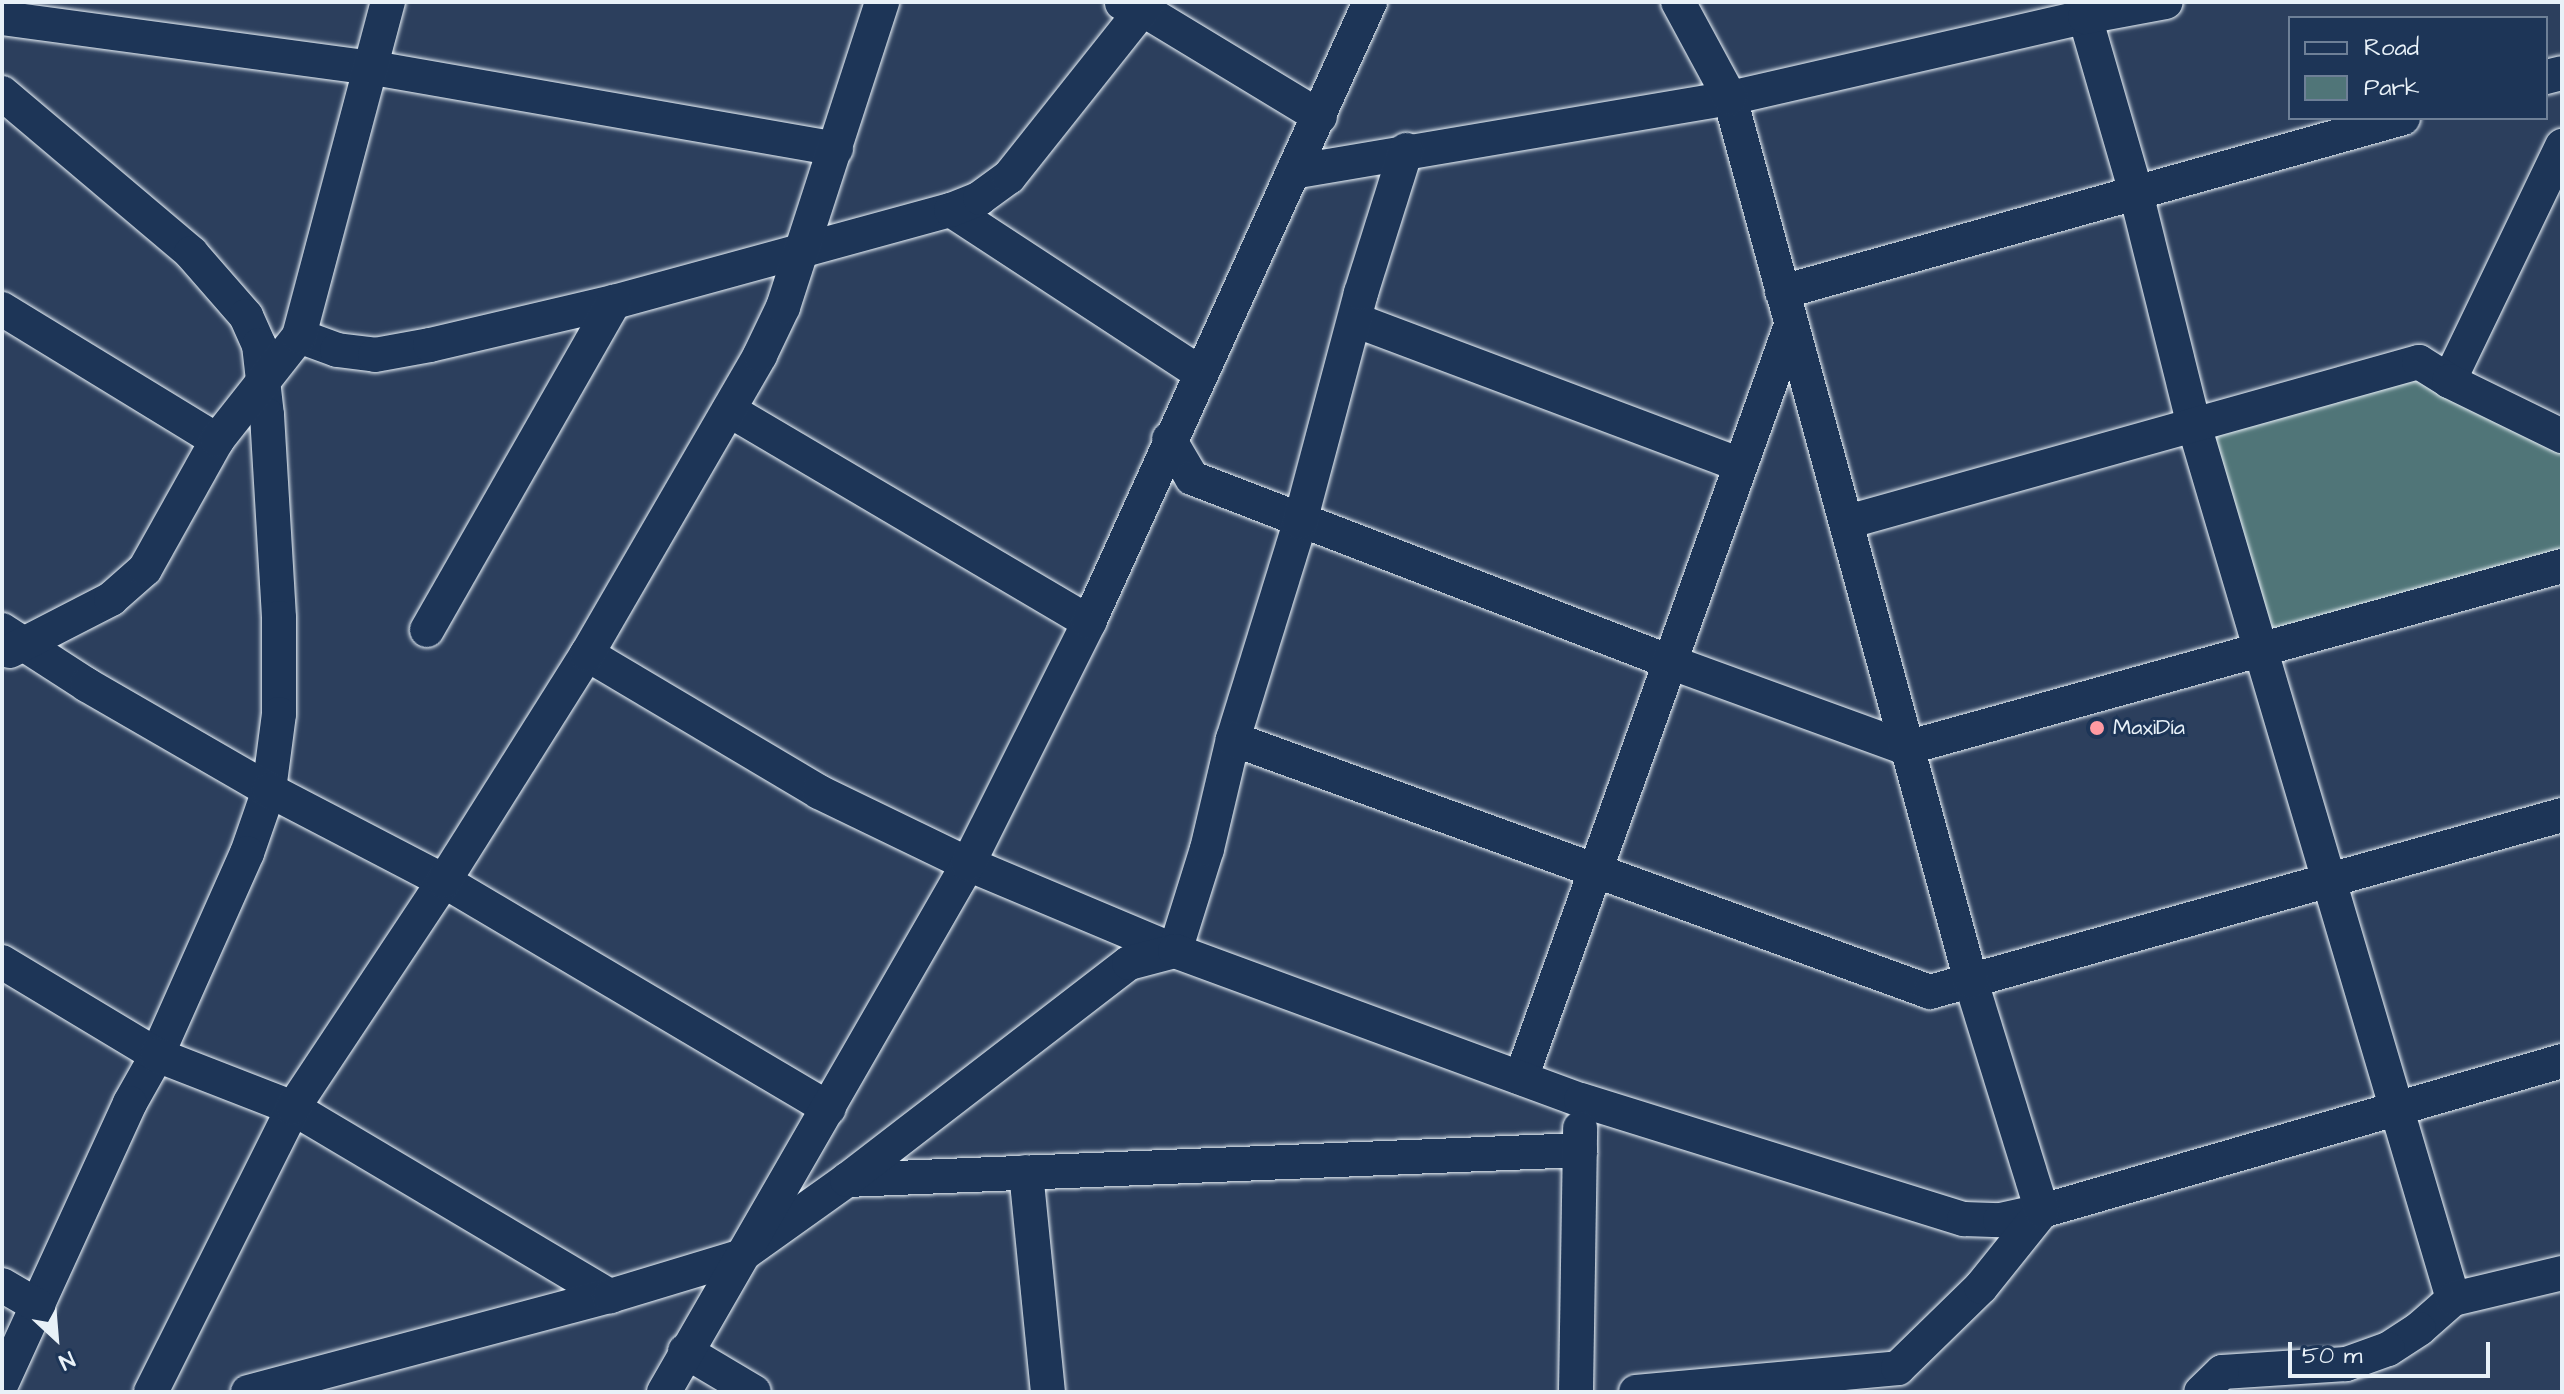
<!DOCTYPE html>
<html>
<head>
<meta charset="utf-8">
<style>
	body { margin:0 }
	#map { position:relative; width:2564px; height:1394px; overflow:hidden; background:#2c3f5d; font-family:"Architects Daughter",sans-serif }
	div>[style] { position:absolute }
	.green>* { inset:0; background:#507578 }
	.roads { filter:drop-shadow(0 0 2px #e8f1f8) drop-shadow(0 0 2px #e8f1f8) }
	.minor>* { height:34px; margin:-17px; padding:0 17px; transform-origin:17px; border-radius:17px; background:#1d3557 }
	.dots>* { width:22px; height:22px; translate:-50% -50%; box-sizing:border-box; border:4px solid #1d3557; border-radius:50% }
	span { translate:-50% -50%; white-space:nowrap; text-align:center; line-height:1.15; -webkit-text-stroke:6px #1d3557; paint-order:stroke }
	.poi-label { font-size:22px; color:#e8f1f8 }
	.left { translate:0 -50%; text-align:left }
	.frame { position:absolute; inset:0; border:4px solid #e8f1f8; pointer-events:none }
	.legend { position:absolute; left:2288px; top:16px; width:260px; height:104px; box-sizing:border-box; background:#1d3557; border:2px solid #6e8097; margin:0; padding:10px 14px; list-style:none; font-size:24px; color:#e8f1f8 }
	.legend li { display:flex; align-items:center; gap:16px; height:40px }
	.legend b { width:40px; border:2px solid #6e8097 }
	.north { position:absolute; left:16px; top:1298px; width:80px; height:80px; -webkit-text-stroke:6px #1d3557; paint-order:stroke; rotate:154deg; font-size:22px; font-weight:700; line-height:32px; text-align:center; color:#e8f1f8 }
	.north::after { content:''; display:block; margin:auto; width:28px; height:36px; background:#e8f1f8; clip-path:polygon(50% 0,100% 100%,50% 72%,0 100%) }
	.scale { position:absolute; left:2288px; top:1342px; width:202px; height:36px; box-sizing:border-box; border:4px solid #e8f1f8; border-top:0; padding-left:10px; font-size:24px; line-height:28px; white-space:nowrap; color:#e8f1f8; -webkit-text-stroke:6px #1d3557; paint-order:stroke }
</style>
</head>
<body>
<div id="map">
	<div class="green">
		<div style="clip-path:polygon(2412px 378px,2562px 450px,2562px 558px,2272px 641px,2213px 435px)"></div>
	</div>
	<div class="roads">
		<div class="minor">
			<div style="left:2086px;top:2px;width:15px;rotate:94deg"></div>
			<div style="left:2085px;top:17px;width:183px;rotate:73.8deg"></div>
			<div style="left:2136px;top:193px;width:239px;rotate:76deg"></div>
			<div style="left:2194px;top:425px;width:912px;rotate:73.49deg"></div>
			<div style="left:2453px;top:1299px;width:45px;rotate:138.6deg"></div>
			<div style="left:2419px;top:1329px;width:37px;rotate:147deg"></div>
			<div style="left:2388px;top:1349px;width:45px;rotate:160.3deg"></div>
			<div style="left:2346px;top:1364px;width:124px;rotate:176.3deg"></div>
			<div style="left:2222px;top:1372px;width:29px;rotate:136deg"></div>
			<div style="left:1122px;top:3px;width:21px;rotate:17deg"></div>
			<div style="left:1142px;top:9px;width:208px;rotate:31.2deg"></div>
			<div style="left:2px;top:18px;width:374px;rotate:7.7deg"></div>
			<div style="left:373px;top:68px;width:470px;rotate:9.9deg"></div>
			<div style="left:2546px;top:77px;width:16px;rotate:-14deg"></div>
			<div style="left:2px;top:93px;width:248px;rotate:40.2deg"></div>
			<div style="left:191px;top:253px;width:84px;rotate:48.9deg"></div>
			<div style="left:246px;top:316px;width:32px;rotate:66deg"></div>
			<div style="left:259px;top:345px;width:70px;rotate:83.5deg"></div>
			<div style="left:267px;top:415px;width:203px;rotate:86.6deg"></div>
			<div style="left:279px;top:618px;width:96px;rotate:90deg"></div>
			<div style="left:279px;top:714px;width:77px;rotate:97.5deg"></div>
			<div style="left:269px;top:790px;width:67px;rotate:109.2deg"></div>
			<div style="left:247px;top:853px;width:221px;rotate:114deg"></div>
			<div style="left:157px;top:1055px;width:55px;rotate:119.4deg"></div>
			<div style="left:130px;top:1103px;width:307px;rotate:114.6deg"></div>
			<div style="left:1293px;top:172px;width:443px;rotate:-9.6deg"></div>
			<div style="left:1730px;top:98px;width:364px;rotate:-12.9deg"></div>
			<div style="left:2085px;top:17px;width:82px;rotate:-10.5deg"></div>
			<div style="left:951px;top:210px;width:298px;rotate:33.2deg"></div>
			<div style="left:1782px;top:292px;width:645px;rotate:-15.65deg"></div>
			<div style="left:2px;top:309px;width:252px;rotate:31.4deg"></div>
			<div style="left:1355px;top:320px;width:411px;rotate:20.6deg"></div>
			<div style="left:299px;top:336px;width:40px;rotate:20.2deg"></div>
			<div style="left:337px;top:350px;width:38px;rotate:7deg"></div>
			<div style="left:375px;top:355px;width:56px;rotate:-10.3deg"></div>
			<div style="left:430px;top:345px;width:189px;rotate:-13.2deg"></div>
			<div style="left:614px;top:302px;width:349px;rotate:-15.3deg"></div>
			<div style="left:951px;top:210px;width:31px;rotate:-22deg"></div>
			<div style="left:980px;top:198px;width:36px;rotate:-36deg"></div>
			<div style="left:1009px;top:177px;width:223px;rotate:-51.5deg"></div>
			<div style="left:2449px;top:381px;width:261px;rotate:-64.3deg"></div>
			<div style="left:729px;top:410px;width:418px;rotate:30.5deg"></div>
			<div style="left:1169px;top:439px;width:45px;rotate:59.5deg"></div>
			<div style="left:1192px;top:478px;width:512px;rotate:21.05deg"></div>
			<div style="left:1670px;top:662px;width:251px;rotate:20deg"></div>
			<div style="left:1906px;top:748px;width:681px;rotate:-15.51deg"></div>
			<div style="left:1847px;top:522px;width:594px;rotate:-15.63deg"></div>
			<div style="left:2419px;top:362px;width:36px;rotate:32deg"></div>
			<div style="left:2449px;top:381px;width:126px;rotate:26deg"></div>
			<div style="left:2px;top:630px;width:101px;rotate:32.9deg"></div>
			<div style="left:87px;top:685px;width:210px;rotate:30deg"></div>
			<div style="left:269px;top:790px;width:197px;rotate:27.5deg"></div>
			<div style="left:444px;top:881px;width:447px;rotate:30.6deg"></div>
			<div style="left:427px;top:630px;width:378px;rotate:-60.3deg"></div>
			<div style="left:10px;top:651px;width:114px;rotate:-27.2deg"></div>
			<div style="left:111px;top:599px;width:45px;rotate:-41.4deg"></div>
			<div style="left:145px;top:569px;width:148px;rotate:-60.8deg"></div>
			<div style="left:217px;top:440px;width:132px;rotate:-51.7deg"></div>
			<div style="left:299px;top:336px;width:346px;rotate:-75.1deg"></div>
			<div style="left:587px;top:654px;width:270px;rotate:30.7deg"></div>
			<div style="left:819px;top:792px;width:165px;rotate:25.8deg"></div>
			<div style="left:968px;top:864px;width:225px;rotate:22.8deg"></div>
			<div style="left:1175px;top:951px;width:107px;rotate:-72.6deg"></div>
			<div style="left:1207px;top:849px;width:113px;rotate:-76.7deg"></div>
			<div style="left:1233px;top:739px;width:227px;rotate:-72.8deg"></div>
			<div style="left:1300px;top:522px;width:237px;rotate:-75.1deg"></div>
			<div style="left:1361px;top:293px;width:150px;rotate:-72.5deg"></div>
			<div style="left:1233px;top:739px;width:741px;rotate:19.95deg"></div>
			<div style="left:1930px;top:992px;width:656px;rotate:-15.65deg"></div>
			<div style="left:2px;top:962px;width:181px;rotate:31deg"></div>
			<div style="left:157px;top:1055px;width:146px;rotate:21.3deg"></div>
			<div style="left:293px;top:1108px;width:369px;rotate:30.7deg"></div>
			<div style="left:1521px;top:1078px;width:800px;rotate:-70.27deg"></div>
			<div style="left:1026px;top:1172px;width:221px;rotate:84.3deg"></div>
			<div style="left:847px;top:1180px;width:734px;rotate:-2.34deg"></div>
			<div style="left:2px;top:1285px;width:42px;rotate:30.3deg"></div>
			<div style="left:2453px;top:1299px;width:112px;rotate:-13.4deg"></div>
			<div style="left:685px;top:1351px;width:80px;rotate:30.7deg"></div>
			<div style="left:151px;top:1392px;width:318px;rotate:-63.4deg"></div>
			<div style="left:293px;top:1108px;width:273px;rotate:-56.4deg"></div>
			<div style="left:444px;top:881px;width:268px;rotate:-57.8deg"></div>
			<div style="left:587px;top:654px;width:345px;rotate:-59.9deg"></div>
			<div style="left:760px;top:355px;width:53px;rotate:-64.4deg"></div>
			<div style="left:783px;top:307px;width:321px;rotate:-72deg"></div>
			<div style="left:248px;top:1392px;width:375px;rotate:-14.9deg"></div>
			<div style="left:610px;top:1296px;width:135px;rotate:-16.8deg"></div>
			<div style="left:739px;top:1257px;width:133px;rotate:-35.5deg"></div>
			<div style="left:847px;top:1180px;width:356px;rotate:-37.6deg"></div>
			<div style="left:1129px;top:963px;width:48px;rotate:-14.6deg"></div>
			<div style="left:1175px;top:951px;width:432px;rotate:20.2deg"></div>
			<div style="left:1581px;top:1100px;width:401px;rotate:17.3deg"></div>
			<div style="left:1964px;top:1219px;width:36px;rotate:2deg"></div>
			<div style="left:2000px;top:1220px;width:43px;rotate:-12.1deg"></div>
			<div style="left:2042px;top:1211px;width:541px;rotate:-16.09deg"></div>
			<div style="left:664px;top:1392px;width:609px;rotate:-60.07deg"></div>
			<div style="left:968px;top:864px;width:271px;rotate:-63.4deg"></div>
			<div style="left:1089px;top:622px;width:681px;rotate:-65.62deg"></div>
			<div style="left:1576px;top:1392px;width:264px;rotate:-89.1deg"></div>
			<div style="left:1636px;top:1392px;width:263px;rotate:-5.2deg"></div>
			<div style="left:1898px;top:1368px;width:116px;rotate:-44.3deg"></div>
			<div style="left:1981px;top:1287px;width:97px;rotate:-51.2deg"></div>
			<div style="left:2042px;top:1211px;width:241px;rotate:-107.2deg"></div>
			<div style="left:1971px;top:981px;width:915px;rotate:-105.27deg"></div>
			<div style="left:1730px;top:98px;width:109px;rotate:-118.4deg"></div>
		</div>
	</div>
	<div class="dots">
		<div style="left:2097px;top:728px;background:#ff9aa2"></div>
	</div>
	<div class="poi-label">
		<span class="left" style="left:2113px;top:728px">MaxiDía</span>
	</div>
	<div class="frame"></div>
	<ul class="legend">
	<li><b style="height:10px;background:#1d3557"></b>Road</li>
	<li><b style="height:22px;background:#507578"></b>Park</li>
	</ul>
	<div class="north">N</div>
	<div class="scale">50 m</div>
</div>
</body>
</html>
